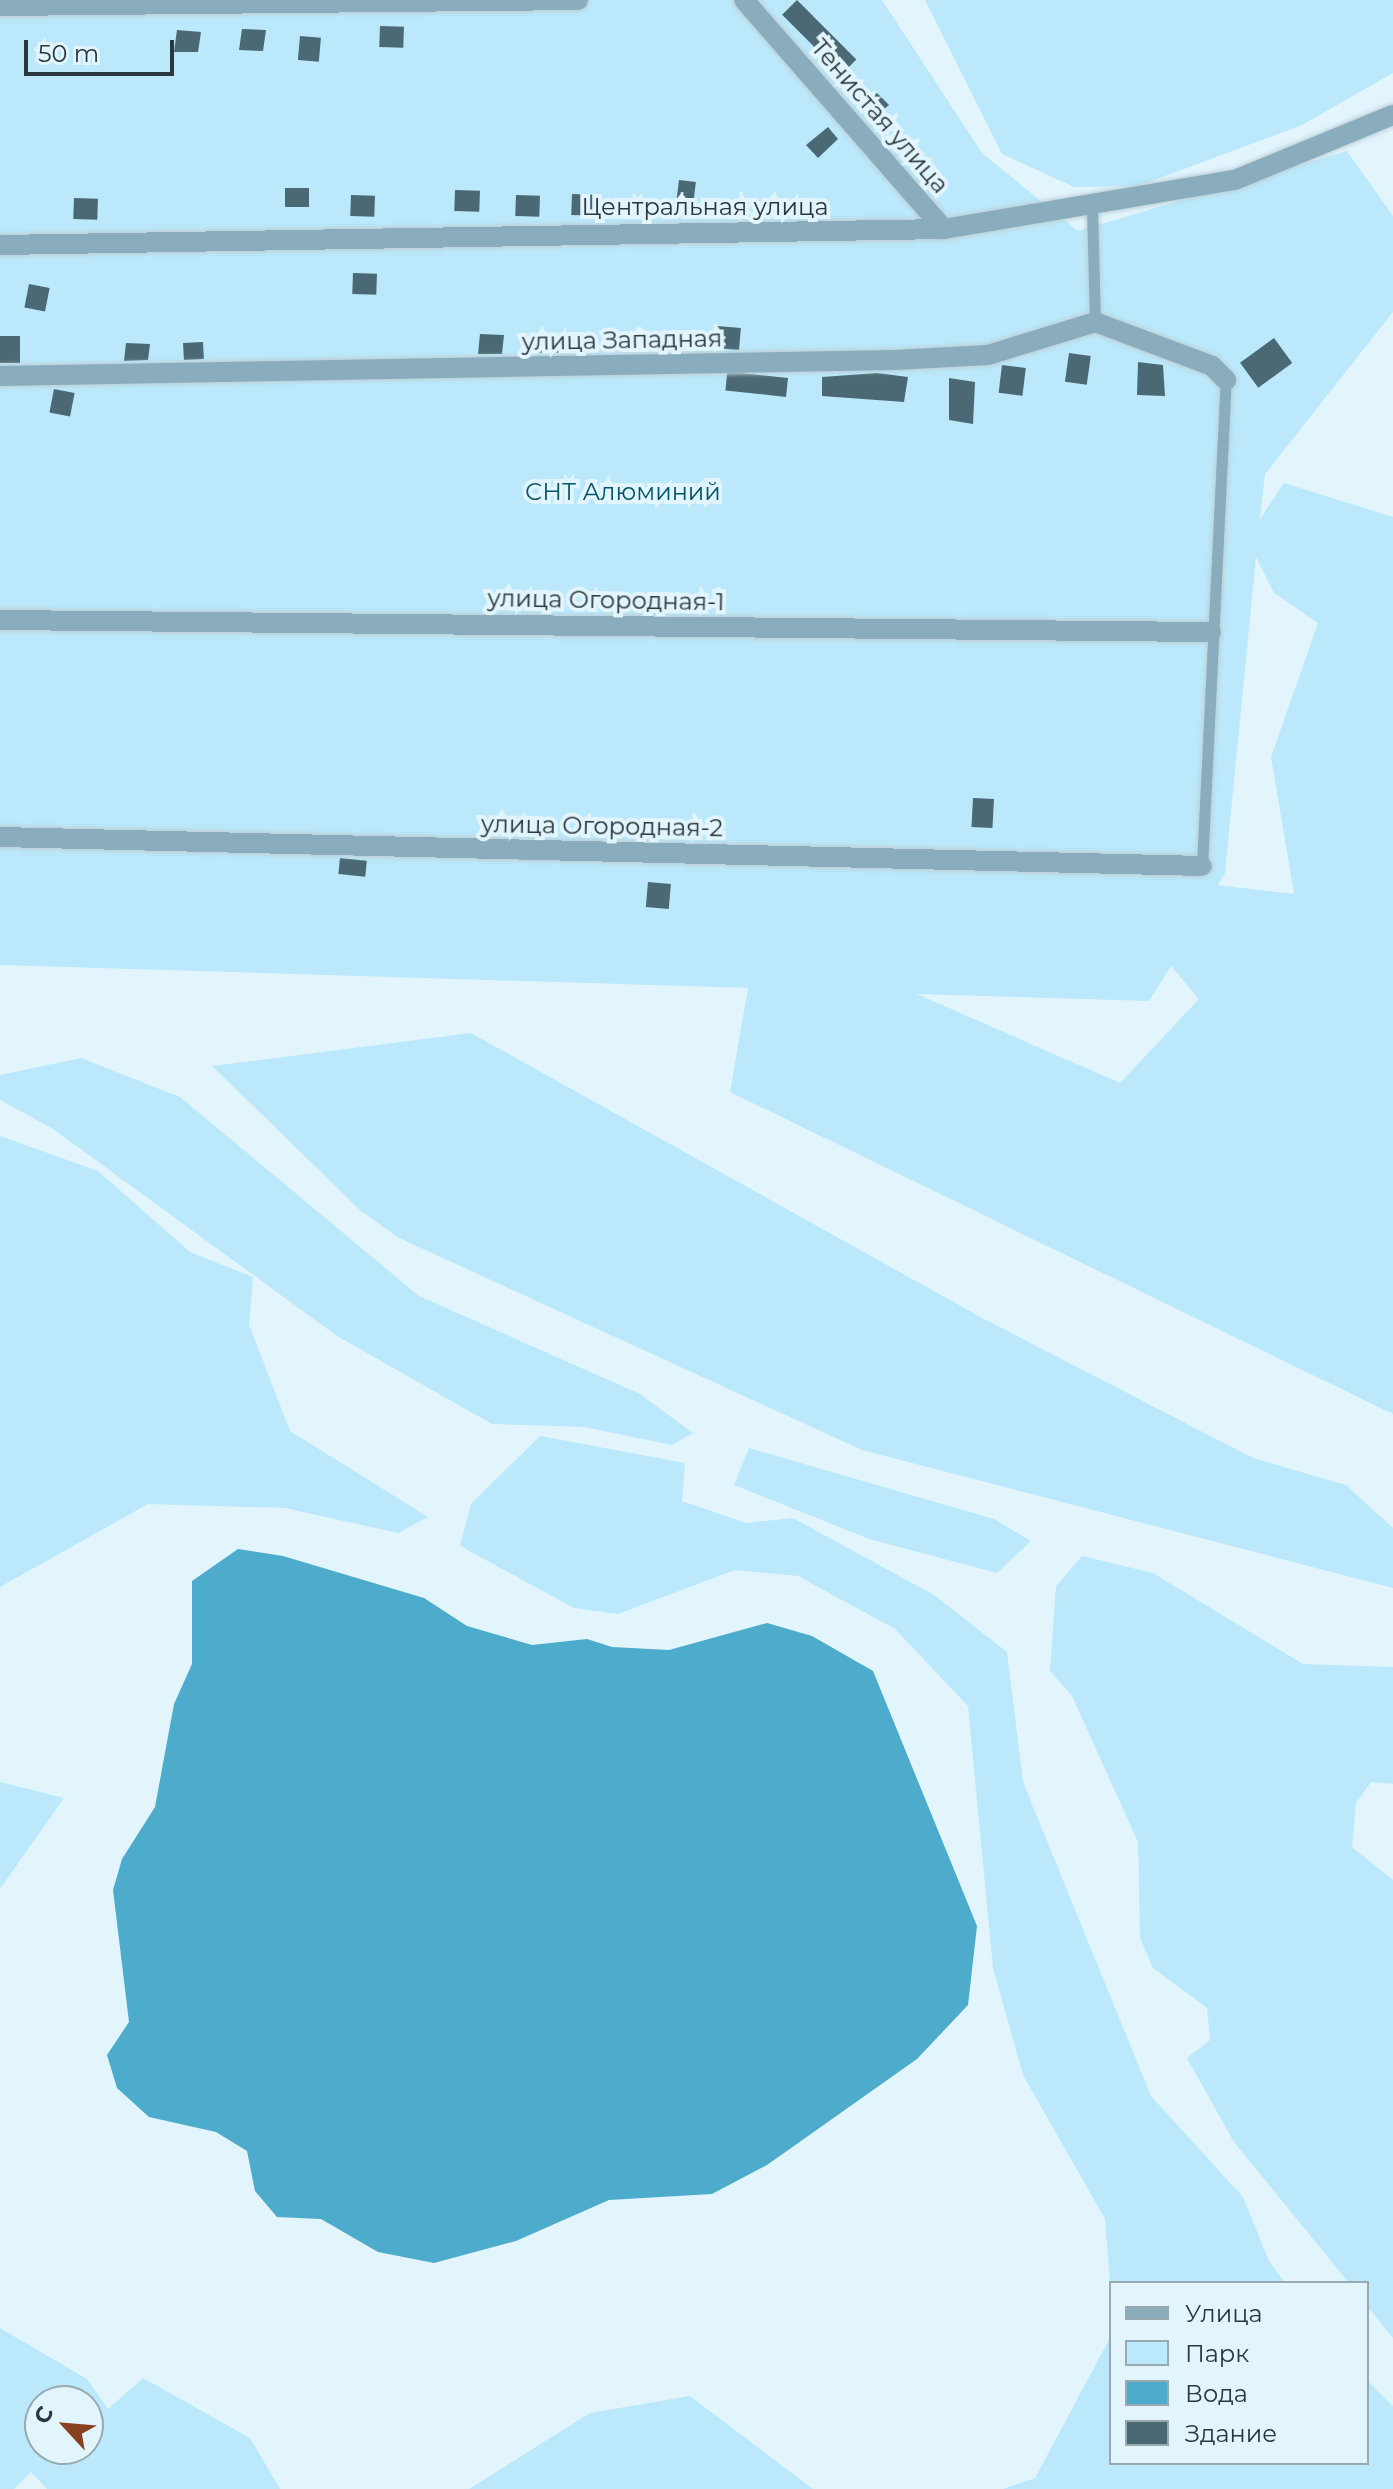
<!DOCTYPE html>
<html>
<head>
<meta charset="utf-8">
<style>
	body { margin:0 }
	#map { position:relative; width:1393px; height:2489px; overflow:hidden; background:#e2f5fd; font-family:Montserrat,sans-serif }
	div>[style] { position:absolute }
	.green>* { inset:0; background:#bbe9fb }
	.water>* { inset:0; background:#4dabcb }
	.building>* { inset:0; background:#4b6974; transform-origin:0 0 }
	.roads { filter:drop-shadow(0 0 2px #bdcfd6) drop-shadow(0 0 2px #bdcfd6) }
	.service>* { height:11px; margin:-5.5px; padding:0 5.5px; transform-origin:5.5px; border-radius:5.5px; background:#89adbc }
	.minor>* { height:20px; margin:-10px; padding:0 10px; transform-origin:10px; border-radius:10px; background:#89adbc }
	span { translate:-50% -50%; white-space:nowrap; text-align:center; line-height:1.15; -webkit-text-stroke:8px #e2f5fd; paint-order:stroke }
	.street-label { font-size:24px; color:#2a373c }
	.park-label { font-size:24px; color:#03566c }
	.legend { position:absolute; left:1109px; top:2281px; width:260px; height:184px; box-sizing:border-box; background:#e2f5fd; border:2px solid #98a9b0; margin:0; padding:10px 14px; list-style:none; font-size:24px; color:#2a373c }
	.legend li { display:flex; align-items:center; gap:16px; height:40px }
	.legend b { width:40px; border:2px solid #98a9b0 }
	.north { position:absolute; left:24px; top:2385px; width:80px; height:80px; box-sizing:border-box; background:#e2f5fd; border:2px solid #98a9b0; border-radius:50%; rotate:296deg; font-size:22px; font-weight:700; line-height:32px; text-align:center; color:#2a373c }
	.north::after { content:''; display:block; margin:auto; width:28px; height:36px; background:#894221; clip-path:polygon(50% 0,100% 100%,50% 72%,0 100%) }
	.scale { position:absolute; left:24px; top:40px; width:150px; height:36px; box-sizing:border-box; border:4px solid #2a373c; border-top:0; padding-left:10px; font-size:24px; line-height:28px; white-space:nowrap; color:#2a373c; -webkit-text-stroke:6px #e2f5fd; paint-order:stroke }
</style>
</head>
<body>
<div id="map">
	<div class="green">
		<div style="clip-path:polygon(evenodd,0 0,882px 0,982px 153px,1078px 231px,1347px 151px,1393px 216px,1393px 312px,1265px 474px,1260px 519px,1284px 483px,1393px 517px,1393px 1414px,730px 1092px,748px 988px,0 965px,0 0,1256px 557px,1274px 593px,1318px 623px,1271px 757px,1294px 894px,1218px 885px,1225px 873px,1256px 557px,0 0,1171px 966px,1199px 999px,1120px 1083px,917px 994px,1149px 1001px,1171px 966px)"></div>
		<div style="clip-path:polygon(925px 0,1393px 0,1393px 73px,1302px 125px,1138px 186px,1074px 187px,1002px 154px)"></div>
		<div style="clip-path:polygon(471px 1033px,984px 1319px,1253px 1458px,1346px 1485px,1393px 1528px,1393px 1588px,862px 1450px,399px 1238px,361px 1211px,212px 1066px)"></div>
		<div style="clip-path:polygon(81px 1058px,180px 1097px,419px 1296px,640px 1394px,693px 1433px,672px 1445px,584px 1427px,492px 1424px,337px 1336px,53px 1129px,0 1100px,0 1075px)"></div>
		<div style="clip-path:polygon(0 1136px,98px 1171px,190px 1252px,253px 1277px,249px 1325px,290px 1431px,428px 1517px,398px 1533px,285px 1508px,148px 1504px,0 1587px)"></div>
		<div style="clip-path:polygon(540px 1436px,685px 1463px,682px 1501px,746px 1523px,793px 1518px,934px 1595px,1007px 1652px,1023px 1782px,1151px 2096px,1243px 2197px,1269px 2261px,1285px 2283px,1111px 2283px,1111px 2296px,1105px 2219px,1023px 2075px,993px 1968px,968px 1706px,895px 1629px,798px 1576px,735px 1570px,618px 1614px,574px 1608px,460px 1546px,471px 1504px)"></div>
		<div style="clip-path:polygon(749px 1448px,994px 1519px,1031px 1541px,997px 1573px,869px 1539px,734px 1485px)"></div>
		<div style="clip-path:polygon(1082px 1556px,1153px 1573px,1303px 1664px,1393px 1667px,1393px 1784px,1371px 1782px,1356px 1803px,1352px 1847px,1393px 1880px,1393px 2338px,1367px 2306px,1367px 2283px,1349px 2283px,1234px 2142px,1187px 2058px,1210px 2040px,1207px 2008px,1153px 1968px,1140px 1938px,1138px 1842px,1072px 1696px,1050px 1671px,1056px 1586px)"></div>
		<div style="clip-path:polygon(0 1782px,64px 1798px,0 1889px)"></div>
		<div style="clip-path:polygon(evenodd,0 2328px,87px 2379px,108px 2409px,143px 2378px,250px 2438px,280px 2489px,47px 2489px,31px 2472px,14px 2489px,0 2489px,0 2328px,40px 2401px,88px 2401px,88px 2449px,40px 2449px,40px 2401px)"></div>
		<div style="clip-path:polygon(1111px 2336px,1111px 2463px,1367px 2463px,1367px 2380px,1393px 2406px,1393px 2489px,1003px 2489px,1035px 2478px)"></div>
		<div style="clip-path:polygon(690px 2396px,813px 2489px,469px 2489px,590px 2413px)"></div>
	</div>
	<div class="water">
		<div style="clip-path:polygon(238px 1549px,283px 1556px,424px 1598px,467px 1626px,532px 1645px,587px 1639px,612px 1647px,669px 1650px,767px 1623px,812px 1636px,873px 1671px,977px 1926px,968px 2005px,917px 2059px,767px 2165px,712px 2194px,609px 2200px,516px 2241px,434px 2263px,378px 2252px,321px 2219px,277px 2217px,255px 2191px,247px 2151px,216px 2132px,149px 2117px,117px 2088px,107px 2055px,129px 2022px,113px 1890px,122px 1859px,155px 1807px,174px 1704px,192px 1664px,192px 1581px)"></div>
	</div>
	<div class="building">
		<div style="left:797px;top:0;width:84px;height:21px;rotate:45deg"></div>
		<div style="left:380px;top:26px;width:24px;height:21px;rotate:2deg"></div>
		<div style="clip-path:polygon(242px 29px,266px 30px,263px 51px,239px 50px)"></div>
		<div style="clip-path:polygon(177px 30px,201px 32px,198px 52px,174px 52px)"></div>
		<div style="left:300px;top:36px;width:21px;height:24px;rotate:5deg"></div>
		<div style="clip-path:polygon(877px 93px,889px 105px,873px 118px,861px 106px)"></div>
		<div style="clip-path:polygon(828px 127px,838px 139px,818px 158px,806px 145px)"></div>
		<div style="left:679px;top:180px;width:17px;height:21px;rotate:7deg"></div>
		<div style="left:285px;top:188px;width:24px;height:19px"></div>
		<div style="left:455px;top:190px;width:25px;height:21px;rotate:2deg"></div>
		<div style="left:572px;top:194px;width:24px;height:21px;rotate:2deg"></div>
		<div style="left:351px;top:195px;width:24px;height:21px;rotate:2deg"></div>
		<div style="left:516px;top:195px;width:24px;height:21px;rotate:2deg"></div>
		<div style="left:74px;top:198px;width:24px;height:21px;rotate:2deg"></div>
		<div style="left:353px;top:273px;width:24px;height:21px;rotate:2deg"></div>
		<div style="left:29px;top:284px;width:21px;height:24px;rotate:11deg"></div>
		<div style="left:717px;top:326px;width:24px;height:22px;rotate:5deg"></div>
		<div style="clip-path:polygon(480px 334px,504px 335px,502px 354px,478px 354px)"></div>
		<div style="clip-path:polygon(541px 335px,565px 336px,563px 353px,539px 353px)"></div>
		<div style="left:0;top:336px;width:20px;height:27px"></div>
		<div style="left:1274px;top:338px;width:31px;height:42px;rotate:54deg"></div>
		<div style="left:203px;top:342px;width:17px;height:20px;rotate:87deg"></div>
		<div style="clip-path:polygon(126px 343px,150px 344px,148px 360px,124px 361px)"></div>
		<div style="left:1069px;top:353px;width:22px;height:29px;rotate:8deg"></div>
		<div style="clip-path:polygon(1138px 362px,1163px 365px,1165px 396px,1137px 395px)"></div>
		<div style="left:1002px;top:365px;width:24px;height:28px;rotate:7deg"></div>
		<div style="clip-path:polygon(877px 373px,908px 377px,904px 402px,822px 396px,822px 377px)"></div>
		<div style="left:788px;top:378px;width:19px;height:61px;rotate:96deg"></div>
		<div style="clip-path:polygon(949px 378px,975px 382px,973px 424px,949px 420px)"></div>
		<div style="left:54px;top:389px;width:21px;height:24px;rotate:11deg"></div>
		<div style="left:973px;top:798px;width:21px;height:29px;rotate:3deg"></div>
		<div style="left:340px;top:858px;width:27px;height:16px;rotate:6deg"></div>
		<div style="left:648px;top:882px;width:23px;height:25px;rotate:5deg"></div>
	</div>
	<div class="roads">
		<div class="service">
			<div style="left:1092px;top:208px;width:114px;rotate:88.5deg"></div>
			<div style="left:1202px;top:866px;width:487px;rotate:-87.2deg"></div>
		</div>
		<div class="minor">
			<div style="left:744px;top:0;width:304px;rotate:48.9deg"></div>
			<div style="left:0;top:6px;width:578px;rotate:-0.59deg"></div>
			<div style="left:0;top:245px;width:944px;rotate:-0.97deg"></div>
			<div style="left:944px;top:229px;width:295px;rotate:-9.6deg"></div>
			<div style="left:1235px;top:180px;width:171px;rotate:-22.4deg"></div>
			<div style="left:0;top:376px;width:895px;rotate:-1.02deg"></div>
			<div style="left:895px;top:360px;width:93px;rotate:-3.1deg"></div>
			<div style="left:988px;top:355px;width:112px;rotate:-17.1deg"></div>
			<div style="left:1095px;top:322px;width:125px;rotate:20.6deg"></div>
			<div style="left:1212px;top:366px;width:20px;rotate:45deg"></div>
			<div style="left:0;top:620px;width:1211px;rotate:0.57deg"></div>
			<div style="left:0;top:837px;width:1202px;rotate:1.38deg"></div>
		</div>
	</div>
	<div class="street-label">
		<span style="left:880px;top:116px;rotate:49deg">Тенистая улица</span>
		<span style="left:705px;top:207px">Центральная улица</span>
		<span style="left:622px;top:340px;rotate:-1deg">улица Западная</span>
		<span style="left:606px;top:600px;rotate:1deg">улица Огородная-1</span>
		<span style="left:602px;top:826px;rotate:1deg">улица Огородная-2</span>
	</div>
	<div class="park-label">
		<span style="left:623px;top:492px">СНТ Алюминий</span>
	</div>
	<ul class="legend">
	<li><b style="height:10px;background:#89adbc"></b>Улица</li>
	<li><b style="height:22px;background:#bbe9fb"></b>Парк</li>
	<li><b style="height:22px;background:#4dabcb"></b>Вода</li>
	<li><b style="height:22px;background:#4b6974"></b>Здание</li>
	</ul>
	<div class="north">С</div>
	<div class="scale">50 m</div>
</div>
</body>
</html>
